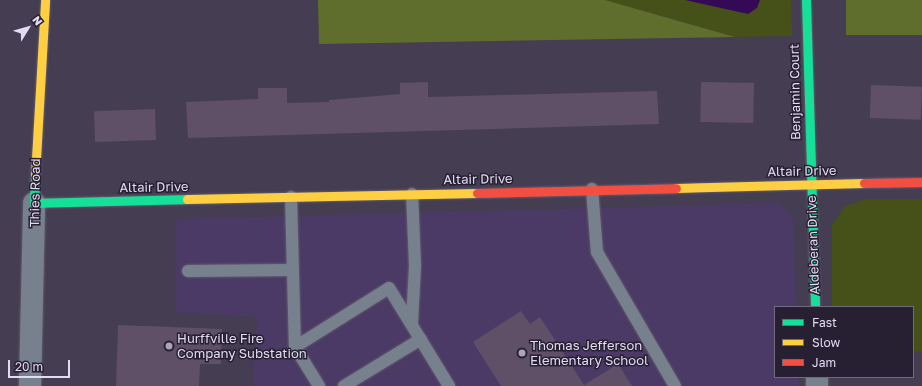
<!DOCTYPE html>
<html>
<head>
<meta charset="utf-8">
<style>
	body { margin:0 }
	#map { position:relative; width:922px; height:386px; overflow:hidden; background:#453d52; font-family:"Golos Text",sans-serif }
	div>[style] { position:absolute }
	.built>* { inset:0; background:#4b3a65 }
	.green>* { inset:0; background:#455119 }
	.forest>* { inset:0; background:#5f6d2d; transform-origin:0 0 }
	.water>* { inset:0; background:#340a57 }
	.building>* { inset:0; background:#5f5067; transform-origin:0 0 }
	.roads { filter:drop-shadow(0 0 1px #625b6d) drop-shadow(0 0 1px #625b6d) }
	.lane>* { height:12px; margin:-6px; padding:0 6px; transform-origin:6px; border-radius:6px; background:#77818d }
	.street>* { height:22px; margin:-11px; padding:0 11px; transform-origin:11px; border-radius:11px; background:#77818d }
	.fast>* { height:9px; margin:-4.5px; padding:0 4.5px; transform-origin:4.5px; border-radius:4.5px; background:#16e098 }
	.slow>* { height:9px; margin:-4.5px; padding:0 4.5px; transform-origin:4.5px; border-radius:4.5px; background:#ffcf43 }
	.jam>* { height:9px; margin:-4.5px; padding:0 4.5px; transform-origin:4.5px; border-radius:4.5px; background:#f24e42 }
	.dots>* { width:11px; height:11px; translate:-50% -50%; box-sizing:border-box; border:2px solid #272032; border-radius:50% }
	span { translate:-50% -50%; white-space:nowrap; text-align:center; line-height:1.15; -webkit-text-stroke:3px #272032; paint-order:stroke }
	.street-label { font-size:13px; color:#e3daf3 }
	.poi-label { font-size:13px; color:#e3daf3 }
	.left { translate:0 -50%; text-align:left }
	.legend { position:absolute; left:774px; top:306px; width:140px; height:72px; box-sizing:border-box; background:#272032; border:1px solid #726a7f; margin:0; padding:5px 7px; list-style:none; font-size:12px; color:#e3daf3 }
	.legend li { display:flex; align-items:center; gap:8px; height:20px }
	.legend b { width:20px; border:1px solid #726a7f }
	.north { position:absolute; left:8px; top:8px; width:40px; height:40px; -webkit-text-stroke:3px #272032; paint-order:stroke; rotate:53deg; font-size:11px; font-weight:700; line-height:16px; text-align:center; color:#e3daf3 }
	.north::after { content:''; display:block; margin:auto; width:14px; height:18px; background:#e3daf3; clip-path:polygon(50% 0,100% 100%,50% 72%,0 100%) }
	.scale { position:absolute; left:8px; top:360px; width:62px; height:18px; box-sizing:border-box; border:2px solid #e3daf3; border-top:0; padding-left:5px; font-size:12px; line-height:14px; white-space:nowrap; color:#e3daf3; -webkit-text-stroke:3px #272032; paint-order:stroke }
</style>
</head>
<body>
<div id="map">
	<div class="built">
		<div style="clip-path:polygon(779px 203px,793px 218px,796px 307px,775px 307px,775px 377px,798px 377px,799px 386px,253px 386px,257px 317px,176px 312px,175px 219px)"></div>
	</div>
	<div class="green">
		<div style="clip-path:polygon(605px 0,791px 0,792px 36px,735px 37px)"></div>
		<div style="clip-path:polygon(866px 199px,922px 199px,922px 351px,913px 352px,913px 307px,832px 307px,832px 225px,845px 206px)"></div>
	</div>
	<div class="forest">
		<div style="clip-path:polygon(318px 0,605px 0,735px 37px,319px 44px)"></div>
		<div style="left:846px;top:0;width:76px;height:35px"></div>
	</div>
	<div class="water">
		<div style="clip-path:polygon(685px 0,760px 0,757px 8px,748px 14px)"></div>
	</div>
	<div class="building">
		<div style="clip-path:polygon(428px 82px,428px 97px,657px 91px,659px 124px,188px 138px,186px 102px,258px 99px,258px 88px,287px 88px,287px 103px,329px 102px,329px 100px,400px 94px,400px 83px)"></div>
		<div style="left:701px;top:82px;width:53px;height:40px;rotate:1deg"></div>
		<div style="left:871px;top:85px;width:51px;height:33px;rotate:2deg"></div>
		<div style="left:155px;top:109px;width:31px;height:61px;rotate:88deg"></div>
		<div style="clip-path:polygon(521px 311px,530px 324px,540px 317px,584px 385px,618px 364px,632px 386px,501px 386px,473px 342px)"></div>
		<div style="clip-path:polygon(118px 325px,222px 329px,221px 364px,200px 364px,199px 386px,116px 386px)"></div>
	</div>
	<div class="roads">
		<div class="lane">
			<div style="left:592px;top:189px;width:63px;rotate:85.5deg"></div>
			<div style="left:597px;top:252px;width:155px;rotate:59.8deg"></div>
			<div style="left:291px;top:197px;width:150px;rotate:88.5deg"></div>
			<div style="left:295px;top:347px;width:46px;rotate:58.4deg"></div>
			<div style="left:188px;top:271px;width:105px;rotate:-0.5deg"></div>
			<div style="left:412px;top:323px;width:58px;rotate:-87deg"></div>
			<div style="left:415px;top:265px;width:71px;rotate:-92.4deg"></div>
			<div style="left:295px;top:347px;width:111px;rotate:-32.1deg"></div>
			<div style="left:389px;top:288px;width:115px;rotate:58.5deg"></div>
			<div style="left:344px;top:386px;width:90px;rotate:-31.4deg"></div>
		</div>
		<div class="street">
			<div style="left:817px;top:377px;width:9px;rotate:90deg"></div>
			<div style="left:30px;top:386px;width:183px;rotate:-88.7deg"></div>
		</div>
		<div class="fast">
			<div style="left:806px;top:0;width:307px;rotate:88.3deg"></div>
			<div style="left:35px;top:176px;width:27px;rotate:92deg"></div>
			<div style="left:34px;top:203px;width:153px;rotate:-1.5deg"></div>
		</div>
		<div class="slow">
			<div style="left:35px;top:176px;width:176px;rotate:-86.7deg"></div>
			<div style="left:676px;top:188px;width:188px;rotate:-1.5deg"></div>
			<div style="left:187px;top:199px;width:290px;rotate:-1.2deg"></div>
		</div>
		<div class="jam">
			<div style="left:864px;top:183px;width:58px;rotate:-1deg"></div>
			<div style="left:477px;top:193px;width:199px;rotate:-1.4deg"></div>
		</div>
	</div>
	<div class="dots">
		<div style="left:169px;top:346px;background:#aca3bb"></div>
		<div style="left:522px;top:353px;background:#aca3bb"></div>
	</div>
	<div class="street-label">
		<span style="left:795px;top:92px;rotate:-91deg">Benjamin Court</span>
		<span style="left:802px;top:171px;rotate:-1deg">Altair Drive</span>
		<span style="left:478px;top:179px;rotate:-1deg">Altair Drive</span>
		<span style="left:154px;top:187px;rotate:-1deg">Altair Drive</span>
		<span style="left:35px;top:193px;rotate:-89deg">Thies Road</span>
		<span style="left:813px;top:245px;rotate:-92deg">Aldeberan Drive</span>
	</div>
	<div class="poi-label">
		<span class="left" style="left:177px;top:346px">Hurffville Fire<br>Company Substation</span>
		<span class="left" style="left:530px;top:353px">Thomas Jefferson<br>Elementary School</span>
	</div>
	<ul class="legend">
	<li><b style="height:5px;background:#16e098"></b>Fast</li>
	<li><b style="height:5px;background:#ffcf43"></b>Slow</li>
	<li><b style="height:5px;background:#f24e42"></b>Jam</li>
	</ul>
	<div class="north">N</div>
	<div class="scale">20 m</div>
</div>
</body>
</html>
